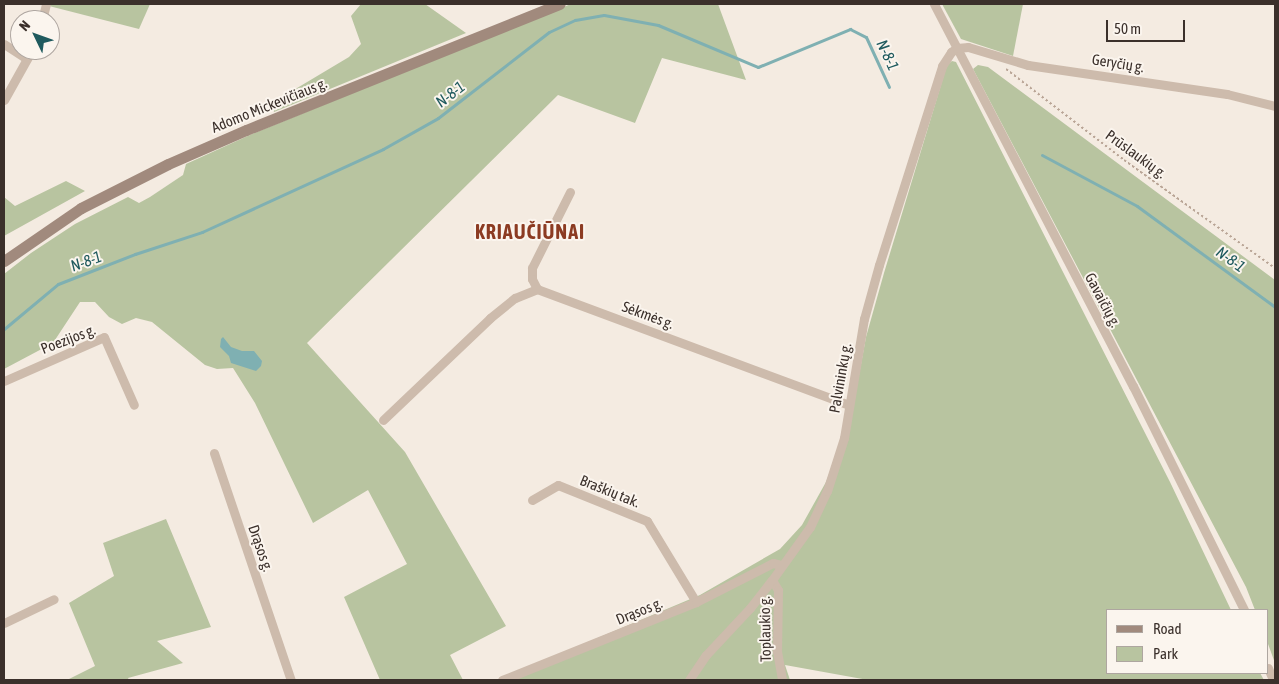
<!DOCTYPE html>
<html>
<head>
<meta charset="utf-8">
<style>
	body { margin:0 }
	#map { position:relative; width:1279px; height:684px; overflow:hidden; background:#f4ebe1; font-family:"Asap Condensed",sans-serif }
	div>[style] { position:absolute }
	.green>* { inset:0; background:#b8c4a0 }
	.water>* { inset:0; background:#7fb0b2 }
	.stream>* { height:3px; margin:-1.5px; padding:0 1.5px; transform-origin:1.5px; border-radius:1.5px; background:#7fb0b2 }
	.path>* { height:2px; margin-top:-1px; transform-origin:0; background:repeating-linear-gradient(90deg,#b9a596 0 2.5px,transparent 0 5px) }
	.minor>* { height:9px; margin:-4.5px; padding:0 4.5px; transform-origin:4.5px; border-radius:4.5px; background:#cdbbac }
	.secondary>* { height:11px; margin:-5.5px; padding:0 5.5px; transform-origin:5.5px; border-radius:5.5px; background:#a18a7d }
	span { translate:-50% -50%; white-space:nowrap; text-align:center; line-height:1.15; -webkit-text-stroke:4px #fbf5ee; paint-order:stroke }
	.street-label { font-size:15px; color:#3b302b }
	.water-label { font-size:16px; color:#1f5a5e; font-style:italic }
	.district-label { font-size:20px; color:#8c3b22; font-weight:700; letter-spacing:1px }
	.frame { position:absolute; inset:0; border:5px solid #3b302b; pointer-events:none }
	.legend { position:absolute; left:1106px; top:609px; width:162px; height:65px; box-sizing:border-box; background:#fbf5ee; border:1px solid #aea6a0; margin:0; padding:6px 9px; list-style:none; font-size:15px; color:#3b302b }
	.legend li { display:flex; align-items:center; gap:10px; height:25px }
	.legend b { width:25px; border:1px solid #aea6a0 }
	.north { position:absolute; left:10px; top:10px; width:50px; height:50px; box-sizing:border-box; background:#fbf5ee; border:1px solid #aea6a0; border-radius:50%; rotate:312deg; font-size:14px; font-weight:700; line-height:20px; text-align:center; color:#3b302b }
	.north::after { content:''; display:block; margin:auto; width:18px; height:22px; background:#1f5a5e; clip-path:polygon(50% 0,100% 100%,50% 72%,0 100%) }
	.scale { position:absolute; left:1106px; top:20px; width:79px; height:22px; box-sizing:border-box; border:2px solid #3b302b; border-top:0; padding-left:6px; font-size:15px; line-height:18px; white-space:nowrap; color:#3b302b; -webkit-text-stroke:4px #fbf5ee; paint-order:stroke }
</style>
</head>
<body>
<div id="map">
	<div class="green">
		<div style="clip-path:polygon(50px 4px,150px 4px,139px 29px,49px 6px)"></div>
		<div style="clip-path:polygon(361px 4px,425px 4px,466px 33px,274px 112px,272px 103px,349px 57px,361px 44px,351px 16px)"></div>
		<div style="clip-path:polygon(571px 4px,718px 4px,746px 80px,662px 58px,635px 123px,558px 95px,307px 343px,405px 452px,506px 626px,450px 655px,463px 680px,380px 680px,344px 597px,407px 564px,368px 490px,313px 523px,255px 403px,233px 368px,217px 369px,205px 365px,152px 322px,136px 318px,122px 324px,109px 317px,95px 302px,80px 302px,53px 343px,4px 369px,4px 274px,31px 253px,75px 224px,128px 197px,139px 203px,150px 197px,183px 175px,186px 164px,252px 134px)"></div>
		<div style="clip-path:polygon(942px 4px,1023px 4px,1013px 56px,961px 39px)"></div>
		<div style="clip-path:polygon(952px 61px,956px 62px,1170px 482px,1231px 610px,1108px 610px,1108px 673px,1260px 673px,1264px 680px,868px 680px,785px 665px,790px 680px,498px 680px,700px 595px,780px 549px,802px 525px,826px 482px,852px 413px,866px 337px,884px 273px,947px 65px)"></div>
		<div style="clip-path:polygon(978px 65px,988px 67px,1275px 280px,1275px 663px,1268px 644px,1268px 610px,1255px 610px,1246px 587px,973px 69px)"></div>
		<div style="clip-path:polygon(66px 181px,85px 191px,4px 236px,4px 197px,15px 206px)"></div>
		<div style="clip-path:polygon(166px 519px,211px 627px,157px 641px,183px 663px,128px 678px,129px 680px,67px 680px,95px 666px,69px 603px,114px 576px,103px 543px)"></div>
	</div>
	<div class="water">
		<div style="clip-path:polygon(223px 337px,231px 347px,242px 351px,254px 351px,262px 361px,261px 366px,256px 371px,231px 363px,229px 356px,220px 347px,221px 339px)"></div>
	</div>
	<div class="stream">
		<div style="left:1042px;top:155px;width:108px;rotate:28.2deg"></div>
		<div style="left:1137px;top:206px;width:171px;rotate:36.2deg"></div>
		<div style="left:4px;top:329px;width:70px;rotate:-39.8deg"></div>
		<div style="left:58px;top:284px;width:83px;rotate:-21.3deg"></div>
		<div style="left:135px;top:254px;width:71px;rotate:-18.2deg"></div>
		<div style="left:202px;top:232px;width:199px;rotate:-24.6deg"></div>
		<div style="left:383px;top:149px;width:63px;rotate:-29.4deg"></div>
		<div style="left:438px;top:118px;width:140px;rotate:-37.8deg"></div>
		<div style="left:549px;top:32px;width:29px;rotate:-25deg"></div>
		<div style="left:575px;top:20px;width:29px;rotate:-10deg"></div>
		<div style="left:604px;top:15px;width:55px;rotate:10.5deg"></div>
		<div style="left:658px;top:25px;width:108px;rotate:22.8deg"></div>
		<div style="left:758px;top:67px;width:100px;rotate:-22.4deg"></div>
		<div style="left:850px;top:29px;width:18px;rotate:27deg"></div>
		<div style="left:866px;top:37px;width:55px;rotate:65.3deg"></div>
	</div>
	<div class="path">
		<div style="left:1006px;top:69px;width:149px;rotate:37.6deg"></div>
		<div style="left:1124px;top:160px;width:186px;rotate:35.6deg"></div>
	</div>
	<div class="minor">
		<div style="left:934px;top:4px;width:431px;rotate:62.5deg"></div>
		<div style="left:1133px;top:386px;width:250px;rotate:63.6deg"></div>
		<div style="left:42px;top:20px;width:16px;rotate:-76deg"></div>
		<div style="left:4px;top:44px;width:27px;rotate:33deg"></div>
		<div style="left:4px;top:100px;width:57px;rotate:-60.8deg"></div>
		<div style="left:570px;top:192px;width:85px;rotate:116.6deg"></div>
		<div style="left:532px;top:268px;width:11px;rotate:90deg"></div>
		<div style="left:532px;top:279px;width:11px;rotate:63deg"></div>
		<div style="left:537px;top:289px;width:333px;rotate:20.4deg"></div>
		<div style="left:4px;top:381px;width:109px;rotate:-23.7deg"></div>
		<div style="left:104px;top:337px;width:74px;rotate:66.2deg"></div>
		<div style="left:383px;top:420px;width:148px;rotate:-43.6deg"></div>
		<div style="left:490px;top:318px;width:32px;rotate:-39deg"></div>
		<div style="left:515px;top:298px;width:24px;rotate:-22deg"></div>
		<div style="left:214px;top:453px;width:240px;rotate:71.3deg"></div>
		<div style="left:532px;top:500px;width:30px;rotate:-30deg"></div>
		<div style="left:558px;top:485px;width:96px;rotate:22deg"></div>
		<div style="left:647px;top:521px;width:95px;rotate:58.8deg"></div>
		<div style="left:772px;top:580px;width:12px;rotate:59deg"></div>
		<div style="left:778px;top:590px;width:61px;rotate:90.9deg"></div>
		<div style="left:777px;top:651px;width:29px;rotate:80deg"></div>
		<div style="left:4px;top:623px;width:55px;rotate:-25.6deg"></div>
		<div style="left:1268px;top:668px;width:13px;rotate:67deg"></div>
		<div style="left:502px;top:680px;width:209px;rotate:-21.9deg"></div>
		<div style="left:696px;top:602px;width:86px;rotate:-26.9deg"></div>
		<div style="left:773px;top:563px;width:9px;rotate:13deg"></div>
		<div style="left:689px;top:680px;width:30px;rotate:-56deg"></div>
		<div style="left:706px;top:655px;width:64px;rotate:-46.9deg"></div>
		<div style="left:750px;top:608px;width:36px;rotate:-52deg"></div>
		<div style="left:772px;top:580px;width:65px;rotate:-54.4deg"></div>
		<div style="left:810px;top:527px;width:40px;rotate:-65deg"></div>
		<div style="left:827px;top:491px;width:56px;rotate:-72.2deg"></div>
		<div style="left:844px;top:438px;width:121px;rotate:-80.5deg"></div>
		<div style="left:864px;top:319px;width:56px;rotate:-74.5deg"></div>
		<div style="left:879px;top:265px;width:209px;rotate:-72.4deg"></div>
		<div style="left:942px;top:66px;width:17px;rotate:-57deg"></div>
		<div style="left:951px;top:52px;width:7px;rotate:-34deg"></div>
		<div style="left:957px;top:48px;width:11px;rotate:-5deg"></div>
		<div style="left:968px;top:47px;width:63px;rotate:16.7deg"></div>
		<div style="left:1028px;top:65px;width:201px;rotate:8.3deg"></div>
		<div style="left:1227px;top:94px;width:49px;rotate:14deg"></div>
	</div>
	<div class="secondary">
		<div style="left:4px;top:261px;width:93px;rotate:-34.5deg"></div>
		<div style="left:81px;top:208px;width:97px;rotate:-26.8deg"></div>
		<div style="left:168px;top:164px;width:85px;rotate:-23.6deg"></div>
		<div style="left:246px;top:130px;width:338px;rotate:-21.9deg"></div>
	</div>
	<div class="street-label">
		<span style="left:1118px;top:63px;rotate:9deg">Geryčių g.</span>
		<span style="left:269px;top:105px;rotate:-22deg">Adomo Mickevičiaus g.</span>
		<span style="left:1136px;top:154px;rotate:36deg">Prūslaukių g.</span>
		<span style="left:1103px;top:300px;rotate:62deg">Gavaičių g.</span>
		<span style="left:648px;top:315px;rotate:20deg">Sėkmės g.</span>
		<span style="left:68px;top:339px;rotate:-21deg">Poezijos g.</span>
		<span style="left:840px;top:378px;rotate:-80deg">Palvininkų g.</span>
		<span style="left:610px;top:491px;rotate:22deg">Braškių tak.</span>
		<span style="left:261px;top:548px;rotate:71deg">Drąsos g.</span>
		<span style="left:639px;top:611px;rotate:-22deg">Drąsos g.</span>
		<span style="left:765px;top:629px;rotate:-91deg">Toplaukio g.</span>
	</div>
	<div class="water-label">
		<span style="left:888px;top:55px;rotate:65deg">N-8-1</span>
		<span style="left:450px;top:94px;rotate:-38deg">N-8-1</span>
		<span style="left:1231px;top:259px;rotate:36deg">N-8-1</span>
		<span style="left:86px;top:261px;rotate:-20deg">N-8-1</span>
	</div>
	<div class="district-label">
		<span style="left:530px;top:231px">KRIAUČIŪNAI</span>
	</div>
	<div class="frame"></div>
	<ul class="legend">
	<li><b style="height:6px;background:#a18a7d"></b>Road</li>
	<li><b style="height:14px;background:#b8c4a0"></b>Park</li>
	</ul>
	<div class="north">N</div>
	<div class="scale">50 m</div>
</div>
</body>
</html>
